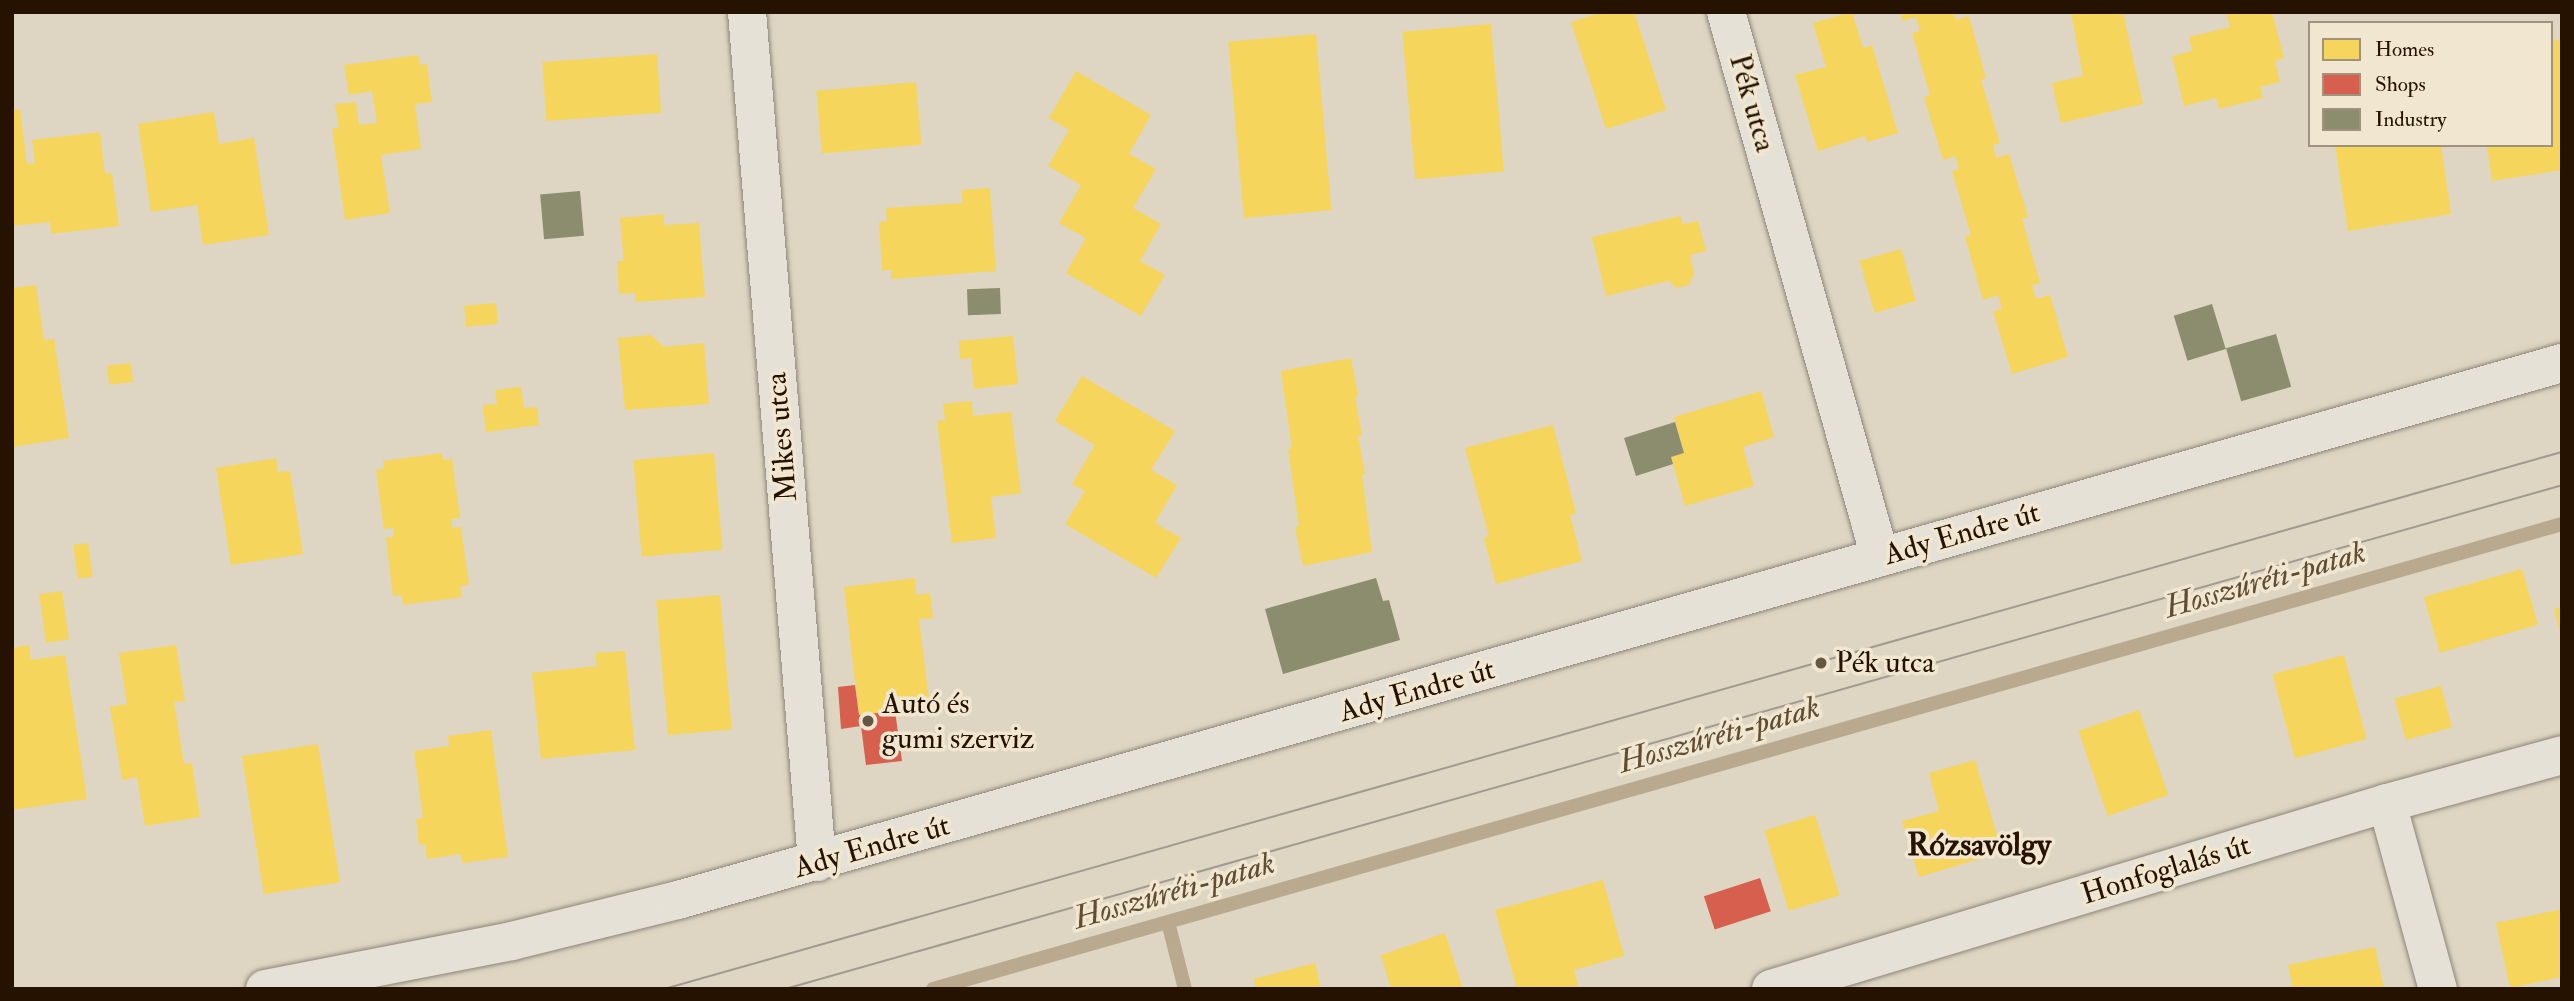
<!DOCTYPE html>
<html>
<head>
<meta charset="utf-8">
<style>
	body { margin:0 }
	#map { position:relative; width:2574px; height:1001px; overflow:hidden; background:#ded5c2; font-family:"IM FELL Double Pica",serif }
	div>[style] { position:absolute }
	.homes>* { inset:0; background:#f6d55c; transform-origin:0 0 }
	.shops>* { inset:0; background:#d6604d; transform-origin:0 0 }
	.industry>* { inset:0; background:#8c8c6e; transform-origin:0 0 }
	.stream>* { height:14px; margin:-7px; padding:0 7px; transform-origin:7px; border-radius:7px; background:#b8a98f }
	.roads { filter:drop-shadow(0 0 2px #8d8578) drop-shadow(0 0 2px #8d8578) }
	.minor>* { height:38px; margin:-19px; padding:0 19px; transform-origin:19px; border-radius:19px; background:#e5e1d7 }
	.tertiary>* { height:38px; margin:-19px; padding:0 19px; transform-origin:19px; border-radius:19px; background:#e5e1d7 }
	.tram>* { height:2px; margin:-1px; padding:0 1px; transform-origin:1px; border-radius:1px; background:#a09a91 }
	.dots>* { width:19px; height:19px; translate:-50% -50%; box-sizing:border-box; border:4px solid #f1e7d0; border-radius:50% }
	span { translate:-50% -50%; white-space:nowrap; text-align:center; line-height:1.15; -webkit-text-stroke:7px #f1e7d0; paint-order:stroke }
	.street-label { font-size:30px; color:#261200 }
	.poi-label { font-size:30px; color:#261200 }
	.left { translate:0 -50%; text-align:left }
	.water-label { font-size:32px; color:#604d36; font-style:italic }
	.neighbourhood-label { font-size:32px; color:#261200; font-weight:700 }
	.frame { position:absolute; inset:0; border:14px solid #261200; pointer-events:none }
	.legend { position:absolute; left:2308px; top:21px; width:245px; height:126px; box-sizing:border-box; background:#f1e7d0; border:2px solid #a0927d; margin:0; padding:9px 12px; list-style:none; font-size:21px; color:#261200 }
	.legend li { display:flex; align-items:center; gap:14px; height:35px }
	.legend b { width:35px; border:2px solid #a0927d }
</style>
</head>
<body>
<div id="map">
	<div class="homes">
		<div style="clip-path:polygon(1603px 12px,1634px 12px,1666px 110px,1606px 129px,1571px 22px)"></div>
		<div style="clip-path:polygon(1852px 12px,1863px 48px,1872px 45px,1898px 133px,1867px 142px,1865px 136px,1818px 151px,1795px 75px,1826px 67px,1813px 23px)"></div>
		<div style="clip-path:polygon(1900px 12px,1954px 12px,1956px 20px,1969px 16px,1986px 78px,1981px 80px,2000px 143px,1993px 145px,1996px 158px,2009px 154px,2028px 217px,2022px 219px,2040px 283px,2032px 285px,2036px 299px,2050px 295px,2068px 357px,2012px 374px,1993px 311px,2002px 309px,1998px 295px,1983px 300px,1965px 237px,1971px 235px,1952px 171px,1959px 169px,1955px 156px,1943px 160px,1924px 97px,1930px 95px,1912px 33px,1920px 31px,1916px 17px,1902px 21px)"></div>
		<div style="clip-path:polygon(2071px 12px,2123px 12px,2143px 104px,2061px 123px,2052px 83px,2083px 76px)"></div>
		<div style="clip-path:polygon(2226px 12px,2272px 12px,2284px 58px,2275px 61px,2280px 82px,2260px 87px,2263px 98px,2219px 109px,2216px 98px,2184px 106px,2172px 56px,2192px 51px,2189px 37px,2230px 27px)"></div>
		<div style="left:1491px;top:24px;width:148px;height:89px;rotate:85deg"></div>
		<div style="left:1316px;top:34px;width:177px;height:88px;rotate:85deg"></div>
		<div style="clip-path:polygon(2562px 39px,2562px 170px,2492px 181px,2487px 145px,2551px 145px,2551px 41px)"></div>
		<div style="left:657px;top:54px;width:59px;height:115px;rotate:86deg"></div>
		<div style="clip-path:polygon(418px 55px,420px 65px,427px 64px,432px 102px,415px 104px,421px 149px,381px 155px,390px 213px,345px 220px,332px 129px,339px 128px,335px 104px,356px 102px,359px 125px,377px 123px,372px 91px,349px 95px,344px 65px)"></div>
		<div style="clip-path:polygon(1076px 71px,1151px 115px,1129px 154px,1156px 169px,1133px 208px,1161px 224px,1140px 261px,1165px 275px,1141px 316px,1066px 273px,1086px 238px,1059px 223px,1081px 185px,1048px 166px,1069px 130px,1049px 118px)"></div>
		<div style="left:916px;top:82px;width:63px;height:100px;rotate:85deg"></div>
		<div style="clip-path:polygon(20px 109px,27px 164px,35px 163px,32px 140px,100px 132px,105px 174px,112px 173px,119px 226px,51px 234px,50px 222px,12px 226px,12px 110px)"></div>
		<div style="clip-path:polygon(214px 112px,219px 144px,254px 138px,269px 235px,203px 245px,197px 205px,151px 212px,138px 124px)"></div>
		<div style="clip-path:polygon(2335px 145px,2441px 145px,2451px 214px,2348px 231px)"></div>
		<div style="clip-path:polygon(990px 188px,996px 271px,891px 279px,891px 270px,882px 270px,879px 222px,887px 221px,886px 208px,963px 203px,961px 190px)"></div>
		<div style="clip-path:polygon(664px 214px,664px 225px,699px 223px,705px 297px,635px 302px,635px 293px,619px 294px,617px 261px,624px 261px,620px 218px)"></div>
		<div style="clip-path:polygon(1680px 216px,1683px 224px,1698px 221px,1706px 251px,1690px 255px,1694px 274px,1689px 285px,1677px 288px,1668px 281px,1606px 296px,1592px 237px)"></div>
		<div style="left:1901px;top:249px;width:54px;height:43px;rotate:74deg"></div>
		<div style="clip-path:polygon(36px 285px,44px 340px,54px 339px,69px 438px,12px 447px,12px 288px)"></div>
		<div style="left:496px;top:303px;width:21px;height:32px;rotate:85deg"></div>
		<div style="clip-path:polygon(651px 335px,664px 347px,704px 343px,709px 404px,625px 410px,618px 338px)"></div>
		<div style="clip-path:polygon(1013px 336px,1018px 384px,974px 389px,971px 358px,960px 359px,959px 341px)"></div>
		<div style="clip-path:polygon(1351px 358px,1358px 396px,1355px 397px,1362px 435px,1358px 436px,1365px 474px,1362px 475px,1372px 552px,1303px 566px,1295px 527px,1299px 526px,1288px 449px,1292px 449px,1281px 371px)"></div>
		<div style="left:131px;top:363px;width:19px;height:24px;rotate:84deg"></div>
		<div style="clip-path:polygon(1082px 376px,1175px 431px,1151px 470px,1177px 485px,1155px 523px,1181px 538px,1156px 578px,1065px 524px,1085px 491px,1072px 484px,1095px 445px,1055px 421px)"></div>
		<div style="clip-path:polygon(521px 387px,524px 408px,537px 407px,539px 425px,486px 432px,483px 405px,497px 404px,495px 390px)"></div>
		<div style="clip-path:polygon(1761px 391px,1774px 437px,1743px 447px,1754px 486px,1685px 506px,1671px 457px,1684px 453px,1674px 417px)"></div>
		<div style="clip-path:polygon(972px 401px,973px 416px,1011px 412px,1021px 493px,991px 497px,996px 538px,952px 543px,937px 421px,945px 420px,943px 404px)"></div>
		<div style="clip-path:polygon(1553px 425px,1576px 513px,1570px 515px,1582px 561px,1496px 584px,1484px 538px,1489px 536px,1465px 448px)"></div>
		<div style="clip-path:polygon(442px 453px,443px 460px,452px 459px,460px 518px,451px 519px,452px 524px,452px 528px,461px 527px,469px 585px,460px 586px,462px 597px,403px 605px,402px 595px,393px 596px,386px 538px,394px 537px,393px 528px,384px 529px,376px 470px,384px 469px,383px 461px)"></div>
		<div style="left:714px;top:453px;width:97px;height:81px;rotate:85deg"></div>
		<div style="clip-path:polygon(276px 458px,278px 472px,290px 471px,303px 554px,231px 565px,216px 468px)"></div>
		<div style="left:88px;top:543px;width:34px;height:15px;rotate:82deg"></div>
		<div style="left:2522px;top:569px;width:58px;height:102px;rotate:74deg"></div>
		<div style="clip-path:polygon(915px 578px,916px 595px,930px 593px,933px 618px,919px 619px,930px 707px,859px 715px,844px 587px)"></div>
		<div style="left:62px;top:591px;width:49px;height:23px;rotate:82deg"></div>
		<div style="left:720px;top:595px;width:135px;height:64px;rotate:85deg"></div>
		<div style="clip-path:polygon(2562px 607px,2562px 637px,2561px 637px,2554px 609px)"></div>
		<div style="clip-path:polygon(29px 645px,31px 660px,65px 655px,87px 799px,12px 810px,12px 648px)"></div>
		<div style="clip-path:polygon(176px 645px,185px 701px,174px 702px,184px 764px,192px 763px,200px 817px,145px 826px,137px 777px,122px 780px,110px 707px,127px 704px,119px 653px)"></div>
		<div style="clip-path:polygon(625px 651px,635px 750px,541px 759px,532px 673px,597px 666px,595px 653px)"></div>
		<div style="left:2344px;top:655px;width:87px;height:74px;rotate:75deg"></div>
		<div style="left:2441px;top:686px;width:43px;height:48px;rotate:75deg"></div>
		<div style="left:2139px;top:710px;width:90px;height:64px;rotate:71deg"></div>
		<div style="clip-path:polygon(491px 730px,508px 857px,462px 863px,461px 854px,427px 859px,425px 844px,419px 845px,416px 819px,423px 818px,414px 751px,449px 746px,448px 736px)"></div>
		<div style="left:318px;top:744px;width:140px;height:77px;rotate:81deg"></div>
		<div style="clip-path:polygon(1975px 760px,2002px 852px,1919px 877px,1902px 821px,1939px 811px,1929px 773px)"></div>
		<div style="left:1815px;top:815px;width:84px;height:53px;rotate:73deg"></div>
		<div style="clip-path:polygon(1603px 880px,1624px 956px,1574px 970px,1579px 989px,1517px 989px,1495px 910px)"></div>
		<div style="clip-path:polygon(2562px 909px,2562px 977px,2510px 988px,2496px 923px)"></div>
		<div style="clip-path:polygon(1445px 933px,1463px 989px,1391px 989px,1381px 955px)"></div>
		<div style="clip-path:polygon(2375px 947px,2384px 989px,2293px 989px,2288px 965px)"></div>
		<div style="clip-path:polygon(1315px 963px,1321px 989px,1256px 989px,1254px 979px)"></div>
	</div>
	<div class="shops">
		<div style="clip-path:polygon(855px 685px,859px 715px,895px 711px,902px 761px,866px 765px,861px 726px,841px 729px,838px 687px)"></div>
		<div style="left:1760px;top:878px;width:35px;height:59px;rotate:72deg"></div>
	</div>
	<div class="industry">
		<div style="left:580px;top:191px;width:45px;height:40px;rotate:85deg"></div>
		<div style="left:1000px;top:288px;width:26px;height:33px;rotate:88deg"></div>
		<div style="left:2212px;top:304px;width:47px;height:40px;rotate:73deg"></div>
		<div style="left:2276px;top:334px;width:55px;height:52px;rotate:74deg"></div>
		<div style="clip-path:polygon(1675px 422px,1684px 453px,1671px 457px,1673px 464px,1636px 476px,1624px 438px)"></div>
		<div style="clip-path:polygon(1376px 578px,1383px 601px,1389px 600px,1400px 640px,1283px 674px,1265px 609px)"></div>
	</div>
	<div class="stream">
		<div style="left:1168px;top:922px;width:69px;rotate:75.8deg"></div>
		<div style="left:933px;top:989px;width:1694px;rotate:-15.93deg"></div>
	</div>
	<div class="roads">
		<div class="minor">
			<div style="left:747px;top:12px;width:853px;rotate:85.29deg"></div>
			<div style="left:1726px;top:12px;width:566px;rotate:74.22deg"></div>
			<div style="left:2387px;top:803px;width:193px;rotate:74.7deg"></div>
			<div style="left:1771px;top:989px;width:643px;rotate:-16.8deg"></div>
			<div style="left:2387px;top:803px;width:181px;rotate:-15.3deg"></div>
		</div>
		<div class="tertiary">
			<div style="left:265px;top:989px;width:252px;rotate:-11deg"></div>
			<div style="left:512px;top:941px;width:171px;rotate:-13.9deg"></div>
			<div style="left:678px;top:900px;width:1959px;rotate:-15.91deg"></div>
		</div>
	</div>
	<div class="tram">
		<div style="left:664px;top:989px;width:1973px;rotate:-15.8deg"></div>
		<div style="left:785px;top:989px;width:1847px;rotate:-15.83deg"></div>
	</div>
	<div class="dots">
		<div style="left:1821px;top:663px;background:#665644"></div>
		<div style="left:868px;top:721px;background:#665644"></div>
	</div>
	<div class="street-label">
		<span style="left:1752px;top:103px;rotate:74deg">Pék utca</span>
		<span style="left:782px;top:437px;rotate:-95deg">Mikes utca</span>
		<span style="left:1962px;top:534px;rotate:-16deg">Ady Endre út</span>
		<span style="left:1417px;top:691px;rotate:-16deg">Ady Endre út</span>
		<span style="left:872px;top:847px;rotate:-16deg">Ady Endre út</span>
		<span style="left:2166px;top:870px;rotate:-17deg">Honfoglalás út</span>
	</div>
	<div class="poi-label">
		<span class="left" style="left:1835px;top:663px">Pék utca</span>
		<span class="left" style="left:882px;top:721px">Autó és<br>gumi szerviz</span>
	</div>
	<div class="water-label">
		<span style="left:2265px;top:580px;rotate:-16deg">Hosszúréti-patak</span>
		<span style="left:1719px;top:735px;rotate:-16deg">Hosszúréti-patak</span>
		<span style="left:1174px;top:891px;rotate:-16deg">Hosszúréti-patak</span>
	</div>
	<div class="neighbourhood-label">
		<span style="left:1979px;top:845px">Rózsavölgy</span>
	</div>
	<div class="frame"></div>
	<ul class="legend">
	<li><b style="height:19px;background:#f6d55c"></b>Homes</li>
	<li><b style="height:19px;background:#d6604d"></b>Shops</li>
	<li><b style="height:19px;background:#8c8c6e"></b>Industry</li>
	</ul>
</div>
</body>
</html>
